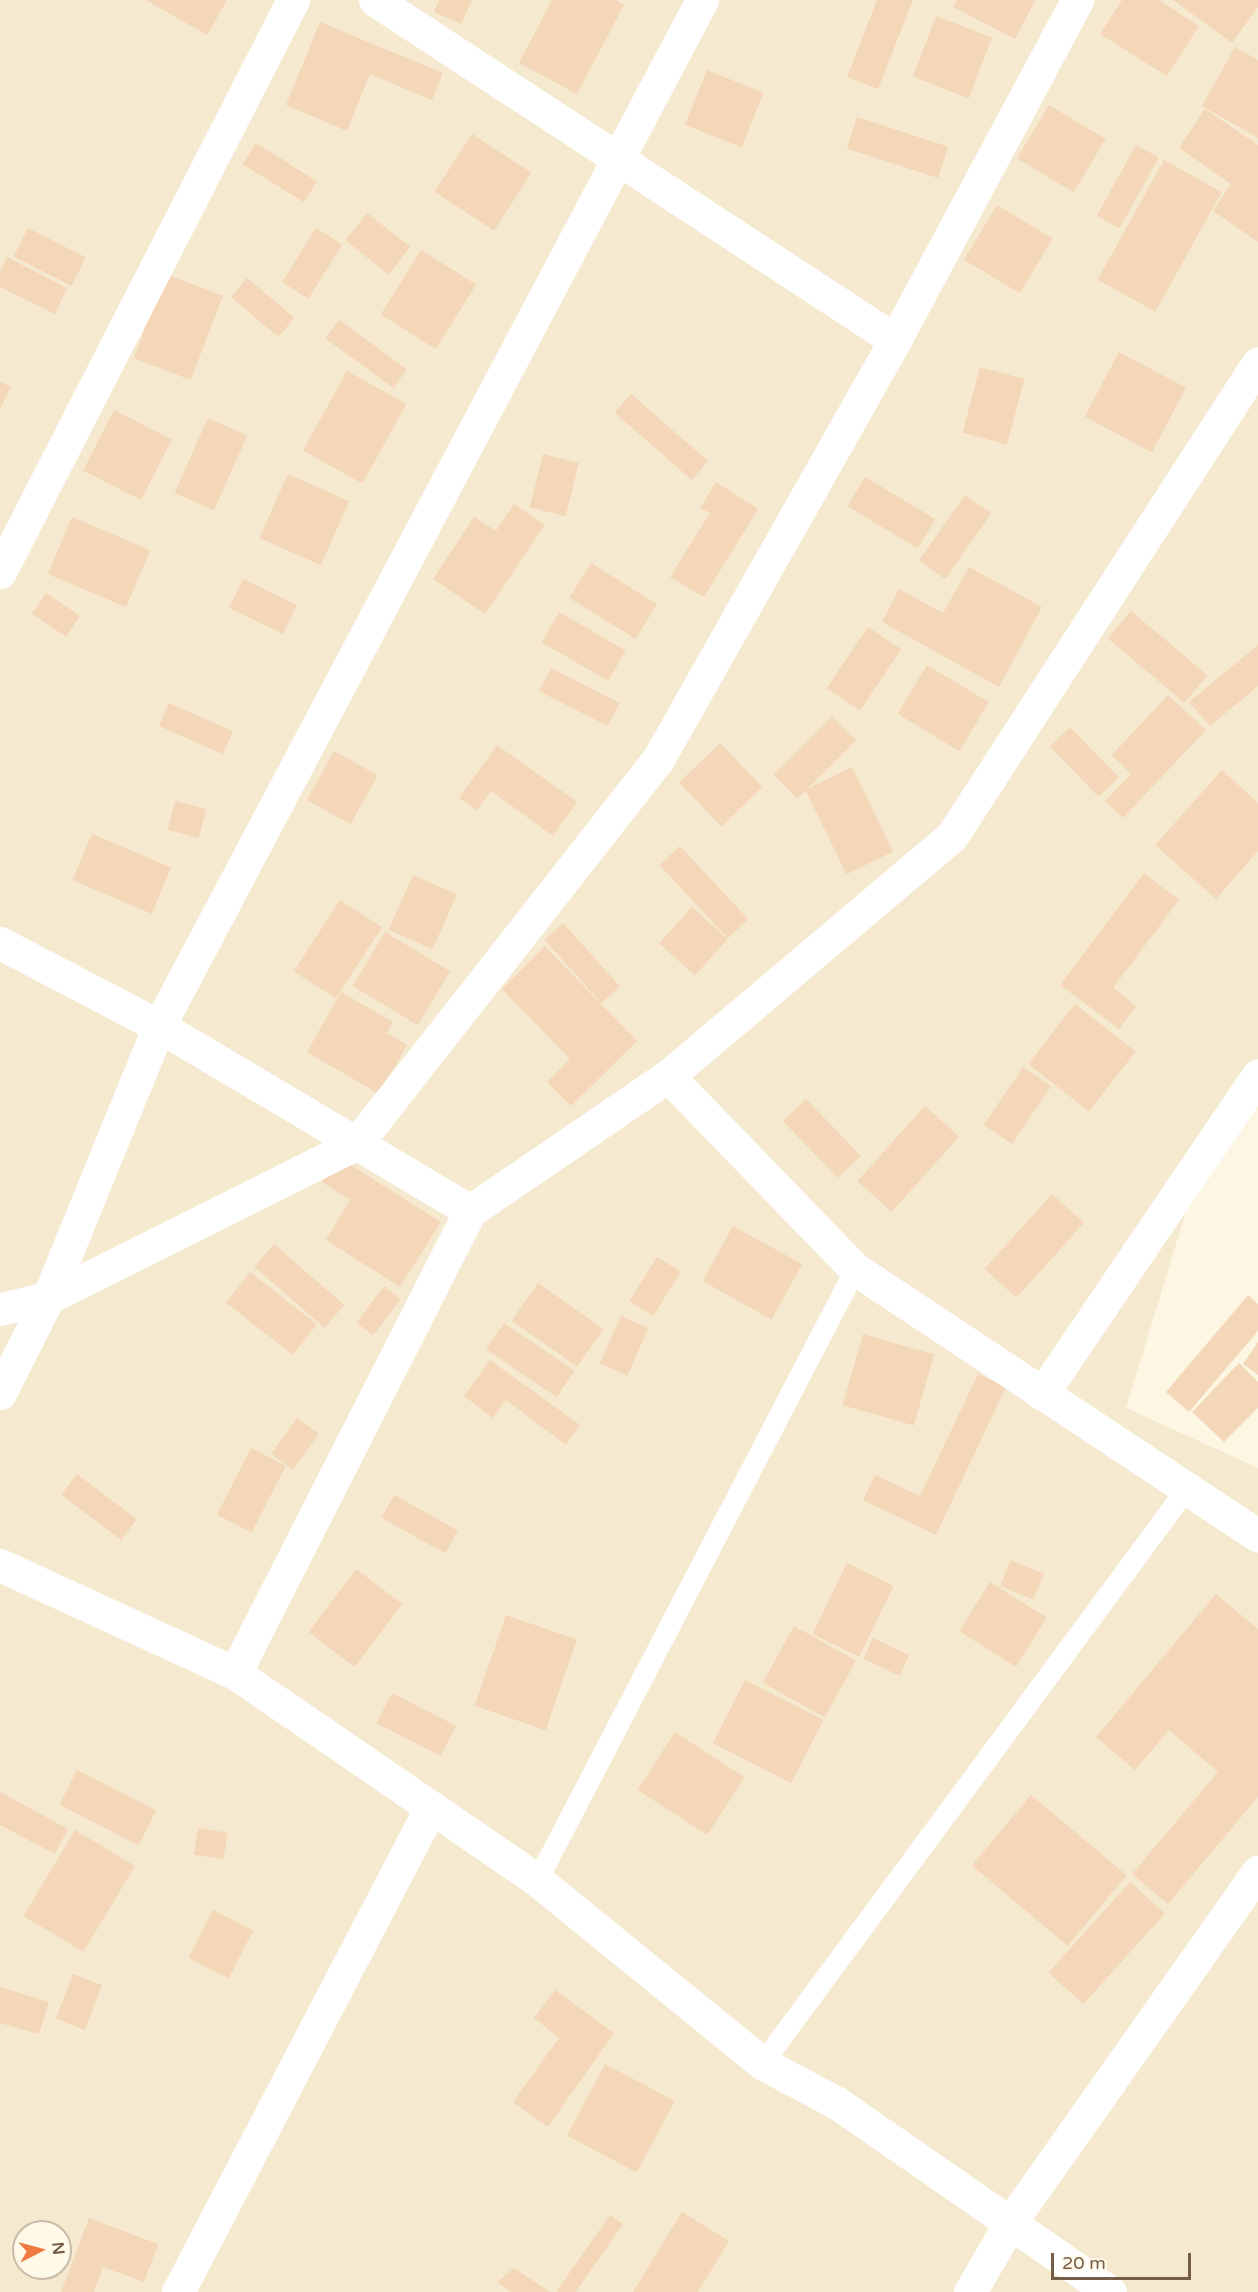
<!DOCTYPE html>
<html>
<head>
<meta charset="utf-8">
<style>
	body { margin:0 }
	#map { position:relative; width:1258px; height:2292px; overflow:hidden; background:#fdf6e2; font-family:"Varela Round",sans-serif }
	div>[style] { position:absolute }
	.residential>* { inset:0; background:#f5e9d0 }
	.building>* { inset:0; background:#f4d7b8; transform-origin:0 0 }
	.lane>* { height:21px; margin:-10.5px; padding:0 10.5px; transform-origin:10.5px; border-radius:10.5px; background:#fff }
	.street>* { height:33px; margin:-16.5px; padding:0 16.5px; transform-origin:16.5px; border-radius:16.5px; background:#fff }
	span { translate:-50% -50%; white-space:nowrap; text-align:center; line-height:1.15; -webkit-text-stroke:6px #fff9e9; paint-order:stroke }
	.north { position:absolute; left:12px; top:2220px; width:60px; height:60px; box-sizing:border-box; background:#fff9e9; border:2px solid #c8bba8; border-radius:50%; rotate:84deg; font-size:16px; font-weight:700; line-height:24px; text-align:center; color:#765d47 }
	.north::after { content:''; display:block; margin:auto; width:21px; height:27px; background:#ee7a40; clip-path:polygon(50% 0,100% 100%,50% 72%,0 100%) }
	.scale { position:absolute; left:1051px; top:2253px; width:140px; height:27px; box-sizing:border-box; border:3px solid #765d47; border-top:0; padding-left:8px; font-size:18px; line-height:21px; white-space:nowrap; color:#765d47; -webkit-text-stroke:4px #fff9e9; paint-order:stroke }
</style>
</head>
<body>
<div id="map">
	<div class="residential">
		<div style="clip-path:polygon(evenodd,0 0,1258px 0,1258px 1075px,1203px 1155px,1126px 1408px,1258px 1468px,1258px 2292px,0 2292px,0 0,24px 2232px,60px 2232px,60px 2268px,24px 2268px,24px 2232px)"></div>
	</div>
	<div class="building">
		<div style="clip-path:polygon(146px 0,227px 0,207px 35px)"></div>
		<div style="clip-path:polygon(439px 0,472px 0,461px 24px,434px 12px)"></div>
		<div style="clip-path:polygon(552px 0,616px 0,624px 5px,577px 94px,519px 63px)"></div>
		<div style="clip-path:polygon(877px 0,913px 0,878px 89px,847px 77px)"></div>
		<div style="clip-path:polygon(957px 0,1033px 0,1035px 1px,1015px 39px,953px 7px)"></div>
		<div style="clip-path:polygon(1122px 0,1159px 0,1199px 26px,1167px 76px,1100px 34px)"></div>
		<div style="clip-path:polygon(1173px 0,1258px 0,1258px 7px,1232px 43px)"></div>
		<div style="left:936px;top:16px;width:60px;height:65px;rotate:21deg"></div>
		<div style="clip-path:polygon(320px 22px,443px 73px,432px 100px,370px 74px,347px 131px,286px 105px)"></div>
		<div style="clip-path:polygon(1235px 47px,1258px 60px,1258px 138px,1202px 106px)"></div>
		<div style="left:707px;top:70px;width:61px;height:59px;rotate:22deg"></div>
		<div style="left:1049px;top:105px;width:66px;height:62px;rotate:31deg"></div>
		<div style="clip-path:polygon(1205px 109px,1258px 145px,1258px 242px,1213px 211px,1231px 184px,1179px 148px)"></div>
		<div style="left:857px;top:117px;width:96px;height:33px;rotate:18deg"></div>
		<div style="left:472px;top:134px;width:71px;height:69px;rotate:33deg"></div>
		<div style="left:256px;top:143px;width:72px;height:25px;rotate:32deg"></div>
		<div style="left:1136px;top:145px;width:26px;height:81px;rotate:29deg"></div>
		<div style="left:1164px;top:160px;width:66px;height:137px;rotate:29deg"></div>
		<div style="left:997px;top:205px;width:65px;height:64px;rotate:31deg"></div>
		<div style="left:367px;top:213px;width:55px;height:35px;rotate:38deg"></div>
		<div style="left:28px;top:228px;width:65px;height:32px;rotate:27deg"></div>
		<div style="left:316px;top:228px;width:31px;height:64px;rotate:32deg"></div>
		<div style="left:421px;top:250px;width:65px;height:76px;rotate:32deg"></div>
		<div style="clip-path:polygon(7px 257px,67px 288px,55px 314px,0 287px,0 272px)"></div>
		<div style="left:166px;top:274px;width:61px;height:90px;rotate:21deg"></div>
		<div style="left:247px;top:278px;width:62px;height:25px;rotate:40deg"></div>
		<div style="left:339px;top:320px;width:84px;height:23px;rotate:36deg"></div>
		<div style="left:1119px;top:352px;width:76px;height:73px;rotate:28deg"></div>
		<div style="left:980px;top:367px;width:46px;height:68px;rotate:15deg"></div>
		<div style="left:347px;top:371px;width:68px;height:91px;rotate:29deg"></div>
		<div style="clip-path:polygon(0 382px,11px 387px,0 409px)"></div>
		<div style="left:631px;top:394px;width:102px;height:25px;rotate:41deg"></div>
		<div style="left:114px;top:410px;width:65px;height:68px;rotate:27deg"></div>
		<div style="left:208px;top:418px;width:43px;height:82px;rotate:24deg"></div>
		<div style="left:543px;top:454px;width:37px;height:55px;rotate:14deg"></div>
		<div style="left:288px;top:474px;width:67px;height:70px;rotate:24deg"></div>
		<div style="left:865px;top:477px;width:82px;height:34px;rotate:31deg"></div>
		<div style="clip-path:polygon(716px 482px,758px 509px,704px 597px,670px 577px,710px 513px,700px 508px)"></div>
		<div style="left:965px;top:495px;width:32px;height:80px;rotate:35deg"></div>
		<div style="clip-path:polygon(514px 504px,545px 525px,485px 614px,433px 579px,474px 517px,496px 531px)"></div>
		<div style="left:72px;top:517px;width:85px;height:62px;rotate:23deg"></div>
		<div style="left:591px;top:563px;width:78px;height:41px;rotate:32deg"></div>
		<div style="clip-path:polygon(969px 567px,1042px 607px,999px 687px,882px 622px,899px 589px,943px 613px)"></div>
		<div style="left:243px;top:579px;width:60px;height:32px;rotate:26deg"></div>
		<div style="left:46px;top:593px;width:41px;height:25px;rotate:34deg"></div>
		<div style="left:1131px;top:611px;width:100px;height:36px;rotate:40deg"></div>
		<div style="left:559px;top:612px;width:77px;height:35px;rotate:30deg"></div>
		<div style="left:868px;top:627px;width:40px;height:74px;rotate:34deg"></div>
		<div style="clip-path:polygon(1258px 645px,1258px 686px,1210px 726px,1189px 702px)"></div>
		<div style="left:927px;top:665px;width:72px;height:57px;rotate:31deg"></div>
		<div style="left:551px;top:668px;width:77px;height:26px;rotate:27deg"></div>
		<div style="clip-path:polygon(1168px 695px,1206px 730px,1123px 818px,1105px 801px,1131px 774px,1112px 755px)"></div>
		<div style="left:169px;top:703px;width:70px;height:25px;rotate:24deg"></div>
		<div style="left:832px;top:716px;width:34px;height:83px;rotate:45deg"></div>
		<div style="left:1070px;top:727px;width:70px;height:28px;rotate:46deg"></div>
		<div style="left:720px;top:743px;width:61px;height:57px;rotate:46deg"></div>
		<div style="clip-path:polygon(497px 745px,577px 802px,553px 836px,491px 791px,477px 810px,459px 798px)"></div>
		<div style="left:334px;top:751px;width:50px;height:56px;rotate:29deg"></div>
		<div style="left:852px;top:767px;width:94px;height:52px;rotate:64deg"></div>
		<div style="clip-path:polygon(1222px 770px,1258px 803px,1258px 851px,1216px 899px,1155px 845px)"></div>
		<div style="left:175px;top:801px;width:32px;height:30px;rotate:14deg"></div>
		<div style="left:92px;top:834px;width:86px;height:50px;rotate:23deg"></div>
		<div style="left:680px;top:846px;width:100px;height:28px;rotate:47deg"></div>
		<div style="clip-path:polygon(1144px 873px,1179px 900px,1113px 988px,1136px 1006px,1119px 1029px,1060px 985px)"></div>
		<div style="left:413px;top:875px;width:48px;height:60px;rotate:24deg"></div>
		<div style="left:340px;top:900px;width:50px;height:85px;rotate:33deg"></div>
		<div style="left:692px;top:907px;width:48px;height:49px;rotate:42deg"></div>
		<div style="left:563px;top:923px;width:85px;height:25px;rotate:48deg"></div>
		<div style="left:385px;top:932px;width:76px;height:63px;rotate:31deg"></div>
		<div style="clip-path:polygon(545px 946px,637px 1041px,571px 1106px,547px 1082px,570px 1059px,502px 989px)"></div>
		<div style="clip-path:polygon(341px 992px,393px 1022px,387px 1033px,407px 1045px,379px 1094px,307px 1052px)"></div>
		<div style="left:1075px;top:1004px;width:77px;height:76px;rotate:38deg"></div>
		<div style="left:1023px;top:1067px;width:34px;height:70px;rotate:34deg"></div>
		<div style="left:806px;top:1099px;width:79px;height:32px;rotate:46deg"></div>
		<div style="left:925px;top:1106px;width:46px;height:101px;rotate:42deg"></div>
		<div style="clip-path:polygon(338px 1157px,441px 1222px,400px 1287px,326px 1240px,350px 1200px,322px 1182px)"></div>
		<div style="left:1052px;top:1194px;width:43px;height:101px;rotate:42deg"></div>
		<div style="left:733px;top:1226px;width:79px;height:63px;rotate:29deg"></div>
		<div style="left:274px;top:1244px;width:93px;height:30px;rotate:41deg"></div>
		<div style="left:657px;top:1257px;width:28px;height:52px;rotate:32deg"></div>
		<div style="left:250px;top:1272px;width:85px;height:39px;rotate:38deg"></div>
		<div style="left:538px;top:1283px;width:80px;height:46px;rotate:35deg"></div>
		<div style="left:384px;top:1286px;width:21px;height:46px;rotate:37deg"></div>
		<div style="clip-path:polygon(1248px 1295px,1258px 1304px,1258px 1331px,1189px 1412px,1166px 1392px)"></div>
		<div style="left:621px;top:1316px;width:30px;height:52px;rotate:24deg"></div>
		<div style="left:504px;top:1323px;width:85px;height:32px;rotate:34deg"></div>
		<div style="left:863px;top:1334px;width:74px;height:74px;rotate:16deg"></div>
		<div style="clip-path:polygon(1258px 1342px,1258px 1375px,1243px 1364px)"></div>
		<div style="clip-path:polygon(490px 1360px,580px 1425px,566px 1445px,506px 1400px,493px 1418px,464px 1396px)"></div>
		<div style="clip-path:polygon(1239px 1363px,1258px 1382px,1258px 1408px,1224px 1442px,1192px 1412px)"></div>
		<div style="clip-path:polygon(978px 1374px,1006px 1387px,936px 1535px,863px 1500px,875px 1475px,920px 1496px)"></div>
		<div style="left:297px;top:1418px;width:27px;height:44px;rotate:36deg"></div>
		<div style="left:251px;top:1448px;width:39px;height:75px;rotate:27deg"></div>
		<div style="left:77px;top:1474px;width:75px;height:26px;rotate:37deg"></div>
		<div style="left:394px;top:1495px;width:73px;height:26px;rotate:29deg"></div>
		<div style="left:1011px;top:1560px;width:36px;height:28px;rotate:23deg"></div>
		<div style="left:847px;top:1563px;width:52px;height:79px;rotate:26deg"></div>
		<div style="left:356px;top:1569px;width:58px;height:79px;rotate:37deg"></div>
		<div style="left:990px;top:1582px;width:67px;height:58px;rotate:32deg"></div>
		<div style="clip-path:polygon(1216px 1594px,1258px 1629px,1258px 1797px,1168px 1904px,1132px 1874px,1218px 1772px,1169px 1730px,1135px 1770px,1096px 1737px)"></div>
		<div style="left:506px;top:1615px;width:75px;height:96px;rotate:19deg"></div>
		<div style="left:794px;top:1626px;width:71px;height:65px;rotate:29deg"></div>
		<div style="left:873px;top:1638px;width:40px;height:23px;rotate:25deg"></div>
		<div style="left:745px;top:1680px;width:88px;height:71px;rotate:27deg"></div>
		<div style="left:392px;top:1693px;width:72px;height:34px;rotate:27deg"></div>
		<div style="left:675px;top:1732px;width:83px;height:69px;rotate:33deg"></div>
		<div style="left:77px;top:1770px;width:89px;height:39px;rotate:27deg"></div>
		<div style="clip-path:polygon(0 1792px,68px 1829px,55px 1854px,0 1825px)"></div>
		<div style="left:1031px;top:1795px;width:125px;height:92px;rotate:40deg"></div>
		<div style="left:198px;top:1828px;width:30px;height:27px;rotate:9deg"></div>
		<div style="left:75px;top:1830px;width:70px;height:100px;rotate:31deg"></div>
		<div style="left:1130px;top:1882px;width:47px;height:122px;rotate:42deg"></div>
		<div style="left:213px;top:1910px;width:45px;height:54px;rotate:27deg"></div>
		<div style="left:73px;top:1974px;width:31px;height:48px;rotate:21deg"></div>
		<div style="clip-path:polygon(0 1987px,49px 2002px,39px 2034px,0 2023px)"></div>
		<div style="clip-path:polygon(555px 1990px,614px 2033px,548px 2127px,513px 2102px,559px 2038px,534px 2018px)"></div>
		<div style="left:605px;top:2064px;width:79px;height:81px;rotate:28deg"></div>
		<div style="clip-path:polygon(682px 2212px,729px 2241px,698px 2292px,633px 2292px)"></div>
		<div style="left:610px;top:2215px;width:16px;height:93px;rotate:35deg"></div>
		<div style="clip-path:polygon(89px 2218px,158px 2244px,144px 2282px,103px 2267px,94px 2292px,61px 2292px)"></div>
		<div style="clip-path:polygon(514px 2268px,550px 2292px,511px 2292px,497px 2282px)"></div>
	</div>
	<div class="lane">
		<div style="left:537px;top:1880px;width:689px;rotate:-62.5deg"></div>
		<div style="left:762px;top:2063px;width:714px;rotate:-53.55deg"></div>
	</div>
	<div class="street">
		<div style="left:375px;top:0;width:621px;rotate:33.18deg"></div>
		<div style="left:0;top:572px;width:643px;rotate:-62.88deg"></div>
		<div style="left:0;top:943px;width:179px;rotate:27.6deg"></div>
		<div style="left:159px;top:1026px;width:362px;rotate:30.7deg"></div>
		<div style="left:668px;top:1076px;width:269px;rotate:45.9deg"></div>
		<div style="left:855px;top:1269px;width:483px;rotate:33.5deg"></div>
		<div style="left:0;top:1309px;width:49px;rotate:-12.9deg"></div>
		<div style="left:48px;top:1298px;width:346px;rotate:-26.6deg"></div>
		<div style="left:357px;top:1143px;width:486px;rotate:-51.9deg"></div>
		<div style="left:657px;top:761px;width:484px;rotate:-60.5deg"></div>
		<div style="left:895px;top:340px;width:386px;rotate:-61.8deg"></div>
		<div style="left:0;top:1393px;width:106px;rotate:-63.2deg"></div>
		<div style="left:48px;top:1298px;width:294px;rotate:-67.8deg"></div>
		<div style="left:159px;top:1026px;width:1161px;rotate:-62.11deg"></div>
		<div style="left:1042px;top:1394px;width:385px;rotate:-55.9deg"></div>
		<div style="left:0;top:1565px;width:259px;rotate:24.7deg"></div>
		<div style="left:235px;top:1673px;width:366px;rotate:34.4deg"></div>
		<div style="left:537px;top:1880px;width:290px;rotate:39.1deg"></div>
		<div style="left:762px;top:2063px;width:85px;rotate:28.1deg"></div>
		<div style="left:837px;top:2103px;width:332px;rotate:34.7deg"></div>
		<div style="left:235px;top:1673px;width:518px;rotate:-63.04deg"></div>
		<div style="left:470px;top:1211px;width:240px;rotate:-34.3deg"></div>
		<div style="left:668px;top:1076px;width:372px;rotate:-40.2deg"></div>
		<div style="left:952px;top:836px;width:563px;rotate:-57.1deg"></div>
		<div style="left:178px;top:2292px;width:545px;rotate:-62.45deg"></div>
		<div style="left:970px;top:2292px;width:80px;rotate:-59.9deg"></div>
		<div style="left:1010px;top:2223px;width:430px;rotate:-54.8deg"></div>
	</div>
	<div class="north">N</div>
	<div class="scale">20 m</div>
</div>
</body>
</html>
